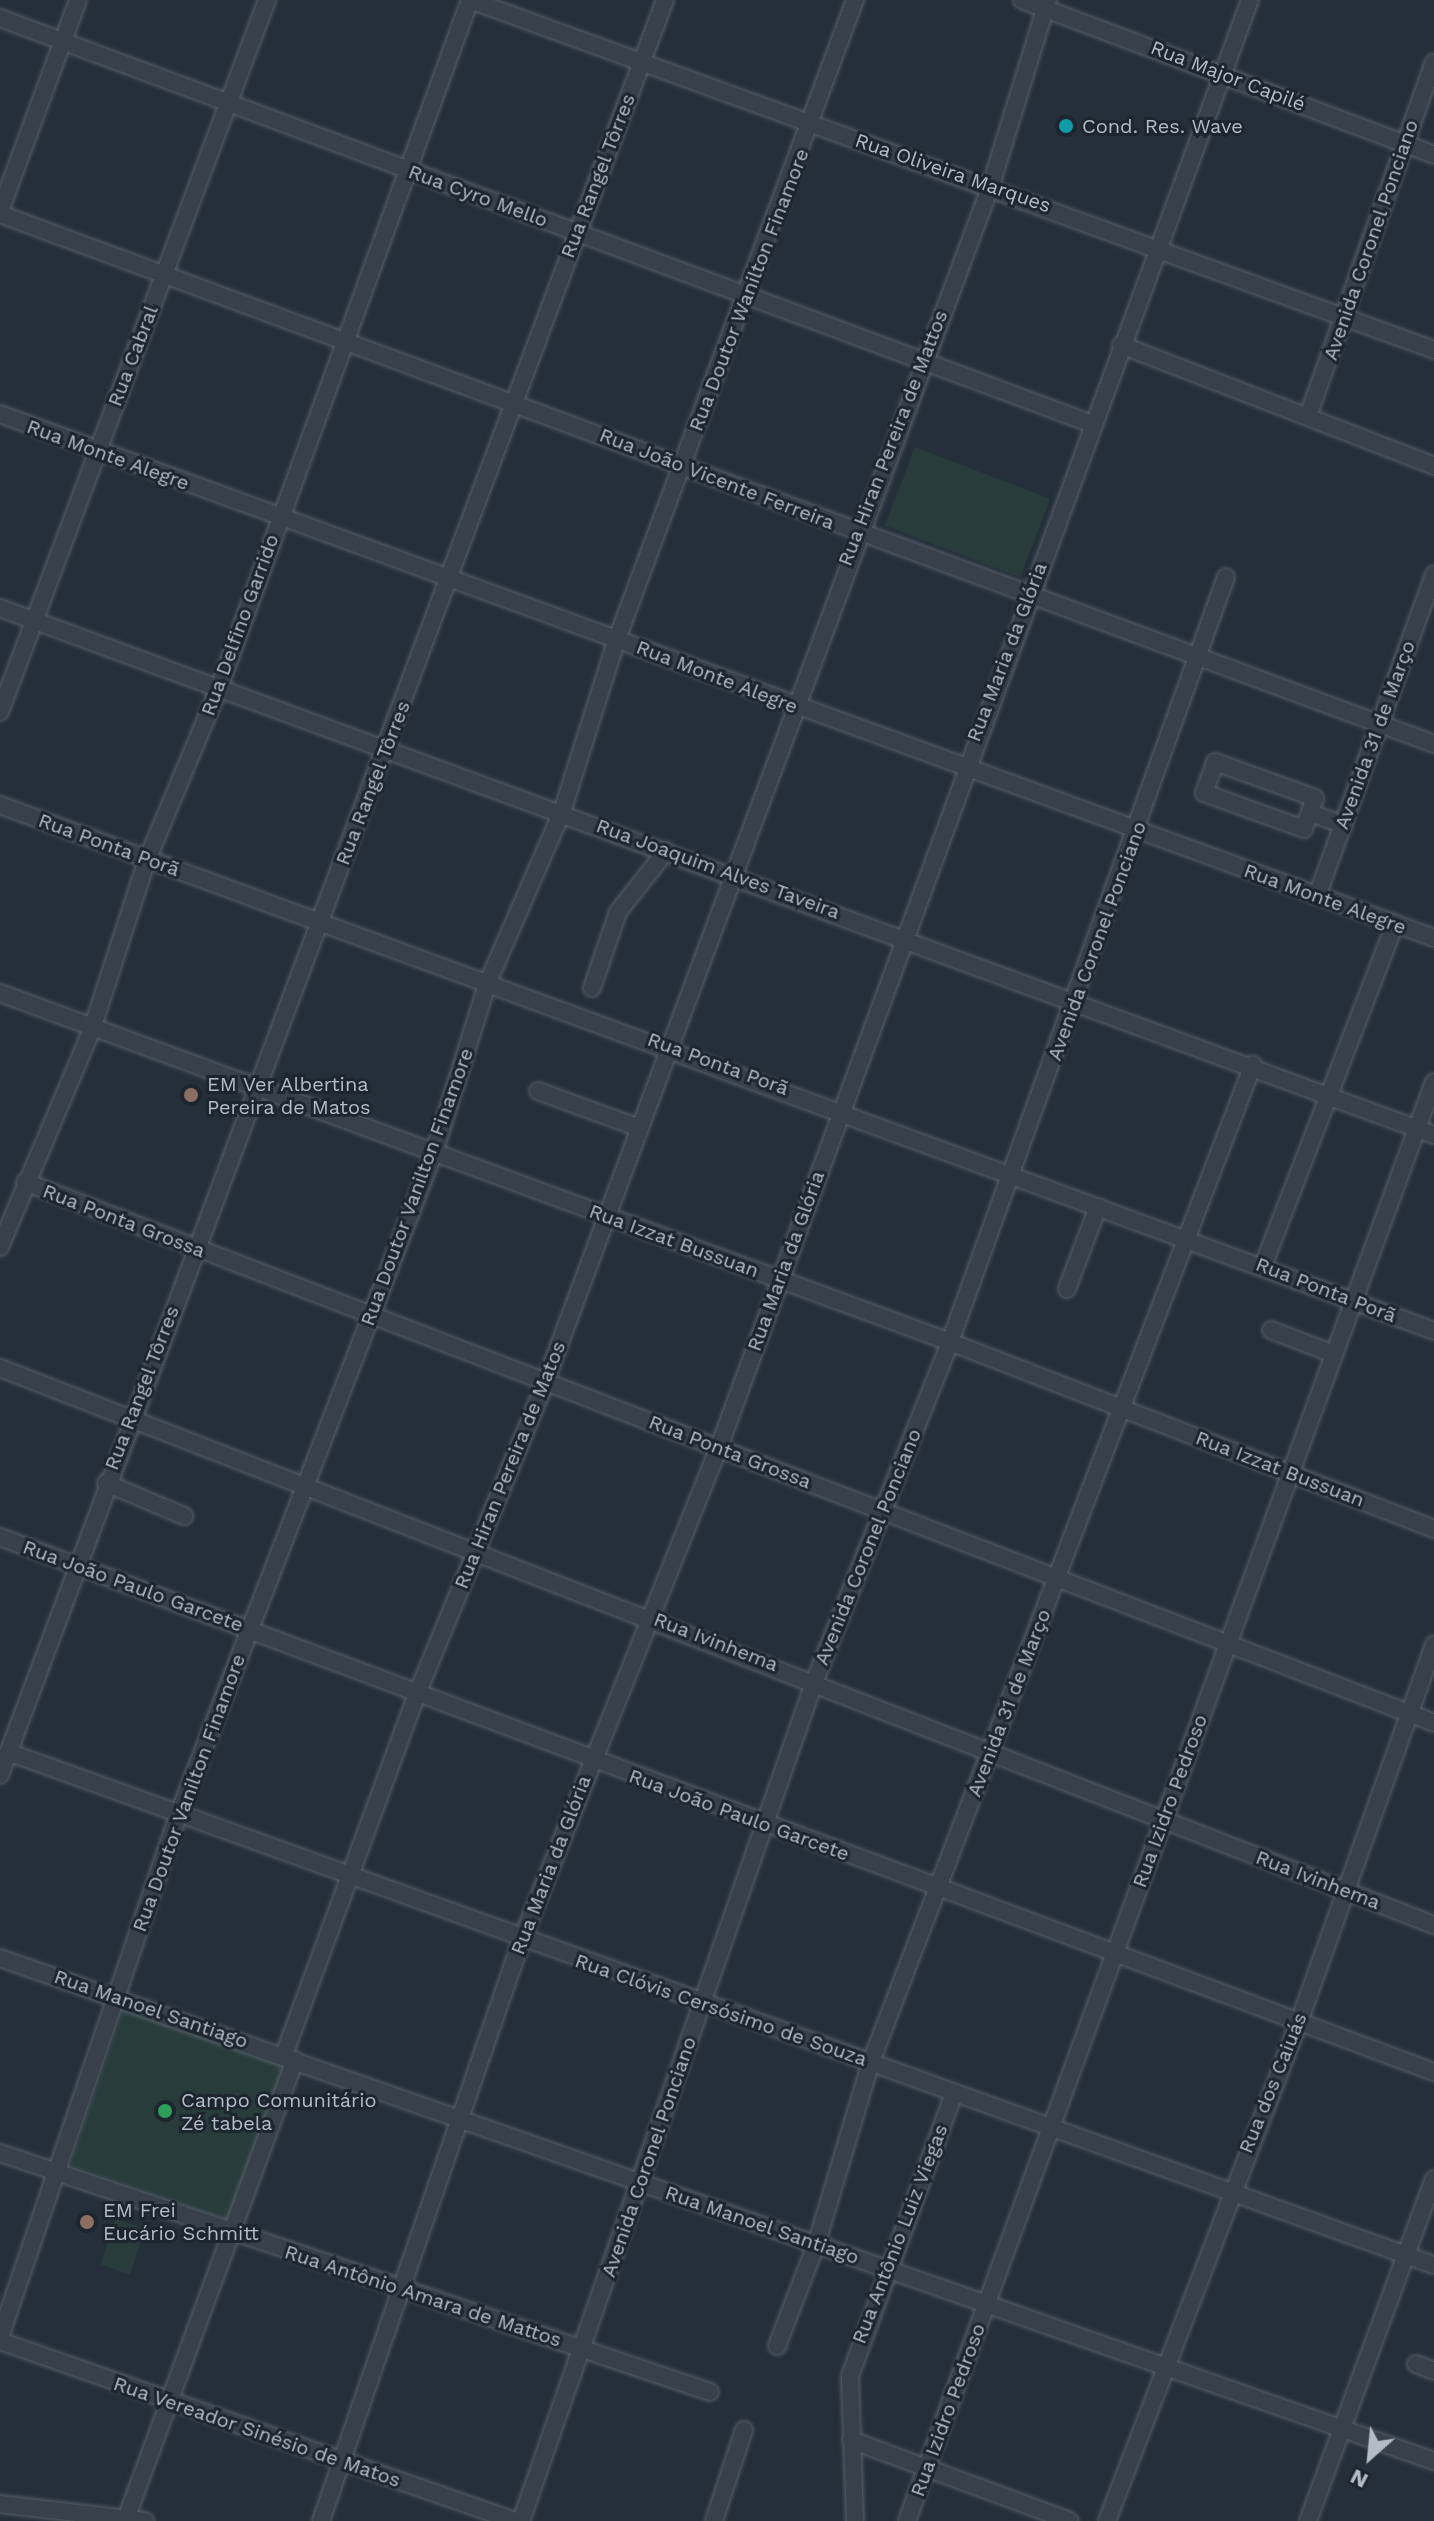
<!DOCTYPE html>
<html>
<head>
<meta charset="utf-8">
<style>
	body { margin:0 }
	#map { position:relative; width:1434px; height:2521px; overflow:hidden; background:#252f3a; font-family:"Work Sans",sans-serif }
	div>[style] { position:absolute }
	.green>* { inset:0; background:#283c3c; transform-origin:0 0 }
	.roads { filter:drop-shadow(0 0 2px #565f68) drop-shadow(0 0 2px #565f68) }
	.minor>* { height:16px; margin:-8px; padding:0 8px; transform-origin:8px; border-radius:8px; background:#38414a }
	.dots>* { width:22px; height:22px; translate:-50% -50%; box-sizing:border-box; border:4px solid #1d262f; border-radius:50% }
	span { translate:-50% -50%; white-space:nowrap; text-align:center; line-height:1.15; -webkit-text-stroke:6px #1d262f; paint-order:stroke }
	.street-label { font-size:20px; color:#b4bcc6 }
	.poi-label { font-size:20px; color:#b4bcc6 }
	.left { translate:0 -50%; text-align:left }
	.north { position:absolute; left:1330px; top:2417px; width:80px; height:80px; -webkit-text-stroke:6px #1d262f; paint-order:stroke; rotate:207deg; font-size:22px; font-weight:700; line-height:32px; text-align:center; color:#b4bcc6 }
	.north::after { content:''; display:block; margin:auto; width:28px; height:36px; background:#b4bcc6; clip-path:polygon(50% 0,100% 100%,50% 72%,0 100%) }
</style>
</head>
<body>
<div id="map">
	<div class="green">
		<div style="left:915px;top:447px;width:145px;height:84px;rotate:21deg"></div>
		<div style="left:124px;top:2008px;width:171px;height:166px;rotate:19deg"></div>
		<div style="left:116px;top:2219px;width:31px;height:48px;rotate:19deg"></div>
	</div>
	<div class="roads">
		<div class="minor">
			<div style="left:470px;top:0;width:1026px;rotate:19.95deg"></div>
			<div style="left:1022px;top:0;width:440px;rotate:20.6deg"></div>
			<div style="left:0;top:18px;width:1165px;rotate:20.39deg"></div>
			<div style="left:0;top:211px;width:225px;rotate:-69.7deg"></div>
			<div style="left:0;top:214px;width:1529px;rotate:20.28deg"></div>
			<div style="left:1121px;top:345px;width:336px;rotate:21.1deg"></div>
			<div style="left:0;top:414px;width:1527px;rotate:20.07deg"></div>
			<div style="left:1308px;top:416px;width:375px;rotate:-70.4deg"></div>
			<div style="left:0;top:608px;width:1528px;rotate:20.18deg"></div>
			<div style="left:0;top:712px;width:760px;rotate:-69.44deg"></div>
			<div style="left:1215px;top:762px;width:106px;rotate:19.8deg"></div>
			<div style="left:1315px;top:798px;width:33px;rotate:110deg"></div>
			<div style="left:1304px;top:829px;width:106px;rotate:-160.2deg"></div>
			<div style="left:1204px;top:793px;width:33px;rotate:-70deg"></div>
			<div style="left:0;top:805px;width:1527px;rotate:20.14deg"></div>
			<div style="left:1310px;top:813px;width:36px;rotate:19deg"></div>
			<div style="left:1317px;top:896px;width:342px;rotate:-70deg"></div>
			<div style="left:592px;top:988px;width:80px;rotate:-71.1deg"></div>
			<div style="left:618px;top:912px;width:78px;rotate:-51.8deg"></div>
			<div style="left:0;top:993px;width:1012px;rotate:20.17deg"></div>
			<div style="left:950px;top:1342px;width:519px;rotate:21.12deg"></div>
			<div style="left:538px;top:1091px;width:105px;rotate:20deg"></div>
			<div style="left:25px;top:1182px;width:1509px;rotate:21deg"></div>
			<div style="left:0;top:1247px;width:237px;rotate:-67.1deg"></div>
			<div style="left:92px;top:1029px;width:178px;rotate:-72deg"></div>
			<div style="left:147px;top:860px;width:186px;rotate:-67.3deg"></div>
			<div style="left:219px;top:688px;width:732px;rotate:-69.96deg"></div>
			<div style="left:1263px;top:1266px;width:367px;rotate:-68.9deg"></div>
			<div style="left:1067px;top:1289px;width:88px;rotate:-69.3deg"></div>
			<div style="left:1271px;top:1330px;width:67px;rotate:20.9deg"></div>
			<div style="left:0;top:1368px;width:1538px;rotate:21.23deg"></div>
			<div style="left:106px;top:1483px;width:85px;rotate:22.9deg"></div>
			<div style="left:0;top:1537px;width:1531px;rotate:20.46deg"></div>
			<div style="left:8px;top:1752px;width:1515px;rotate:19.79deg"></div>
			<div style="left:0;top:1775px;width:1895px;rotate:-69.46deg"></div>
			<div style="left:0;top:1958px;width:1520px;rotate:19.33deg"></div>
			<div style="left:284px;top:2055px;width:385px;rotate:-69.8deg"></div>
			<div style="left:417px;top:1694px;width:336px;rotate:-67.6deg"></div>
			<div style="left:545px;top:1383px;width:1278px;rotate:-69.58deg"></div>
			<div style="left:991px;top:185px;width:194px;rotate:-72.9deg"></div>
			<div style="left:0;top:2153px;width:749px;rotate:18.6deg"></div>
			<div style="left:0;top:2337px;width:554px;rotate:-71.14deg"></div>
			<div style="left:179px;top:1813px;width:708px;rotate:-68.88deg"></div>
			<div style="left:434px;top:1153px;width:179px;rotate:-72.5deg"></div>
			<div style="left:488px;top:982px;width:185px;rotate:-66.5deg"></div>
			<div style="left:562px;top:812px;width:182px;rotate:-72.4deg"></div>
			<div style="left:617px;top:639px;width:682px;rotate:-69.57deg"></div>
			<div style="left:0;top:2341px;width:546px;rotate:19.27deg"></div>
			<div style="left:777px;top:2346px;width:108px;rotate:-68.9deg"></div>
			<div style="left:816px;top:2245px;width:191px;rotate:-73.3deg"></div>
			<div style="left:871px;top:2062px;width:1068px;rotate:-69.04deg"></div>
			<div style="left:1416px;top:2364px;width:19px;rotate:21deg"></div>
			<div style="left:851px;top:2440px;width:233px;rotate:20.3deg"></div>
			<div style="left:0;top:2504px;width:146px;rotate:6.7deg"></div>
			<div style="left:126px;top:2519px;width:489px;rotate:-69.8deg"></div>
			<div style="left:321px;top:2521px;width:616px;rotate:-70.95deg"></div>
			<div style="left:522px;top:1939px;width:530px;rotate:-68.18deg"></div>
			<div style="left:719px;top:1447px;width:1541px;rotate:-69.85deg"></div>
			<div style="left:521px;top:2521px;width:891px;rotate:-70.73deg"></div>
			<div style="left:815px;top:1680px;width:364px;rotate:-68.2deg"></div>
			<div style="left:950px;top:1342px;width:813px;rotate:-70.16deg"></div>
			<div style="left:714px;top:2521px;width:96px;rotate:-71.8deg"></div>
			<div style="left:855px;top:2521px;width:145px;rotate:-92deg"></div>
			<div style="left:850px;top:2376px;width:302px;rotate:-69.8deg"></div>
			<div style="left:907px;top:2521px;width:1532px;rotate:-69.89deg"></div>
			<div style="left:1107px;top:2521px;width:535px;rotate:-68.95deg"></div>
			<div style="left:1299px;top:2022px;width:401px;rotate:-70.3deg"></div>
			<div style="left:1308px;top:2521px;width:364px;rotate:-69.8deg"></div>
		</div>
	</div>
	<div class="dots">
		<div style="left:1066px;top:126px;background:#0f9aa8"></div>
		<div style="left:191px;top:1095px;background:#8d6e63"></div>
		<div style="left:165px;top:2111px;background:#2e9e5b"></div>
		<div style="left:87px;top:2222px;background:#8d6e63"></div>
	</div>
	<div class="street-label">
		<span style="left:1228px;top:76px;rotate:21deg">Rua Major Capilé</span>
		<span style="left:953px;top:173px;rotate:19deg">Rua Oliveira Marques</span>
		<span style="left:598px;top:176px;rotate:-69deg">Rua Rangel Tôrres</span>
		<span style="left:478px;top:196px;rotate:20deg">Rua Cyro Mello</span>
		<span style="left:1371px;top:240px;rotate:-71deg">Avenida Coronel Ponciano</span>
		<span style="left:749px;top:290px;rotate:-69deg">Rua Doutor Wanilton Finamore</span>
		<span style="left:133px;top:356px;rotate:-69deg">Rua Cabral</span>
		<span style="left:893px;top:438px;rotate:-69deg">Rua Hiran Pereira de Mattos</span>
		<span style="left:108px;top:455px;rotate:20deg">Rua Monte Alegre</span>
		<span style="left:717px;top:479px;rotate:21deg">Rua João Vicente Ferreira</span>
		<span style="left:240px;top:625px;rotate:-70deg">Rua Delfino Garrido</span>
		<span style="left:1007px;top:652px;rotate:-69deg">Rua Maria da Glória</span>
		<span style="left:717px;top:677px;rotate:21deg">Rua Monte Alegre</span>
		<span style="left:1375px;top:735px;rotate:-70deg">Avenida 31 de Março</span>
		<span style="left:373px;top:783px;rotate:-69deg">Rua Rangel Tôrres</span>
		<span style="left:109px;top:845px;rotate:20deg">Rua Ponta Porã</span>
		<span style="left:718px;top:869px;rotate:20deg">Rua Joaquim Alves Taveira</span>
		<span style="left:1325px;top:899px;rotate:20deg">Rua Monte Alegre</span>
		<span style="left:1097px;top:941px;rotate:-70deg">Avenida Coronel Ponciano</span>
		<span style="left:718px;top:1064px;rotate:20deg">Rua Ponta Porã</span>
		<span style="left:417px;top:1187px;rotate:-70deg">Rua Doutor Vanilton Finamore</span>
		<span style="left:124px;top:1221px;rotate:21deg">Rua Ponta Grossa</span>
		<span style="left:674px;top:1241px;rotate:20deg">Rua Izzat Bussuan</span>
		<span style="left:786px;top:1261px;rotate:-70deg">Rua Maria da Glória</span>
		<span style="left:1326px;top:1290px;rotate:21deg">Rua Ponta Porã</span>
		<span style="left:142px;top:1388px;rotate:-69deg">Rua Rangel Tôrres</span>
		<span style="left:730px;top:1452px;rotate:21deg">Rua Ponta Grossa</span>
		<span style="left:510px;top:1465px;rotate:-68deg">Rua Hiran Pereira de Matos</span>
		<span style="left:1280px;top:1469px;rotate:21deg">Rua Izzat Bussuan</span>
		<span style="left:868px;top:1547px;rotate:-68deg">Avenida Coronel Ponciano</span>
		<span style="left:133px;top:1586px;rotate:20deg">Rua João Paulo Garcete</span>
		<span style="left:716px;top:1642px;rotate:21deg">Rua Ivinhema</span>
		<span style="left:1009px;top:1703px;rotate:-69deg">Avenida 31 de Março</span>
		<span style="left:189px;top:1793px;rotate:-70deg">Rua Doutor Vanilton Finamore</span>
		<span style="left:1170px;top:1801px;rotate:-70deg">Rua Izidro Pedroso</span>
		<span style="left:739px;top:1815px;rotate:20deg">Rua João Paulo Garcete</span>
		<span style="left:551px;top:1865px;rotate:-69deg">Rua Maria da Glória</span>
		<span style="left:1318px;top:1880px;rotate:21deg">Rua Ivinhema</span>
		<span style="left:151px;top:2009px;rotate:19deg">Rua Manoel Santiago</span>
		<span style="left:721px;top:2010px;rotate:19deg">Rua Clóvis Cersósimo de Souza</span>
		<span style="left:1273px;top:2083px;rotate:-68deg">Rua dos Caiuás</span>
		<span style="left:649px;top:2157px;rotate:-71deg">Avenida Coronel Ponciano</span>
		<span style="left:762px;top:2225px;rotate:19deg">Rua Manoel Santiago</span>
		<span style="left:900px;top:2234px;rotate:-69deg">Rua Antônio Luiz Viegas</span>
		<span style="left:423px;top:2296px;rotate:18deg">Rua Antônio Amara de Mattos</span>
		<span style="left:948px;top:2410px;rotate:-70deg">Rua Izidro Pedroso</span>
		<span style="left:257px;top:2432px;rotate:19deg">Rua Vereador Sinésio de Matos</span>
	</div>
	<div class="poi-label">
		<span class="left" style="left:1082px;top:126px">Cond. Res. Wave</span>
		<span class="left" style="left:207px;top:1096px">EM Ver Albertina<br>Pereira de Matos</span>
		<span class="left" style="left:181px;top:2112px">Campo Comunitário<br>Zé tabela</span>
		<span class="left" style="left:103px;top:2222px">EM Frei<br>Eucário Schmitt</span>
	</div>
	<div class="north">N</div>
</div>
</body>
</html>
